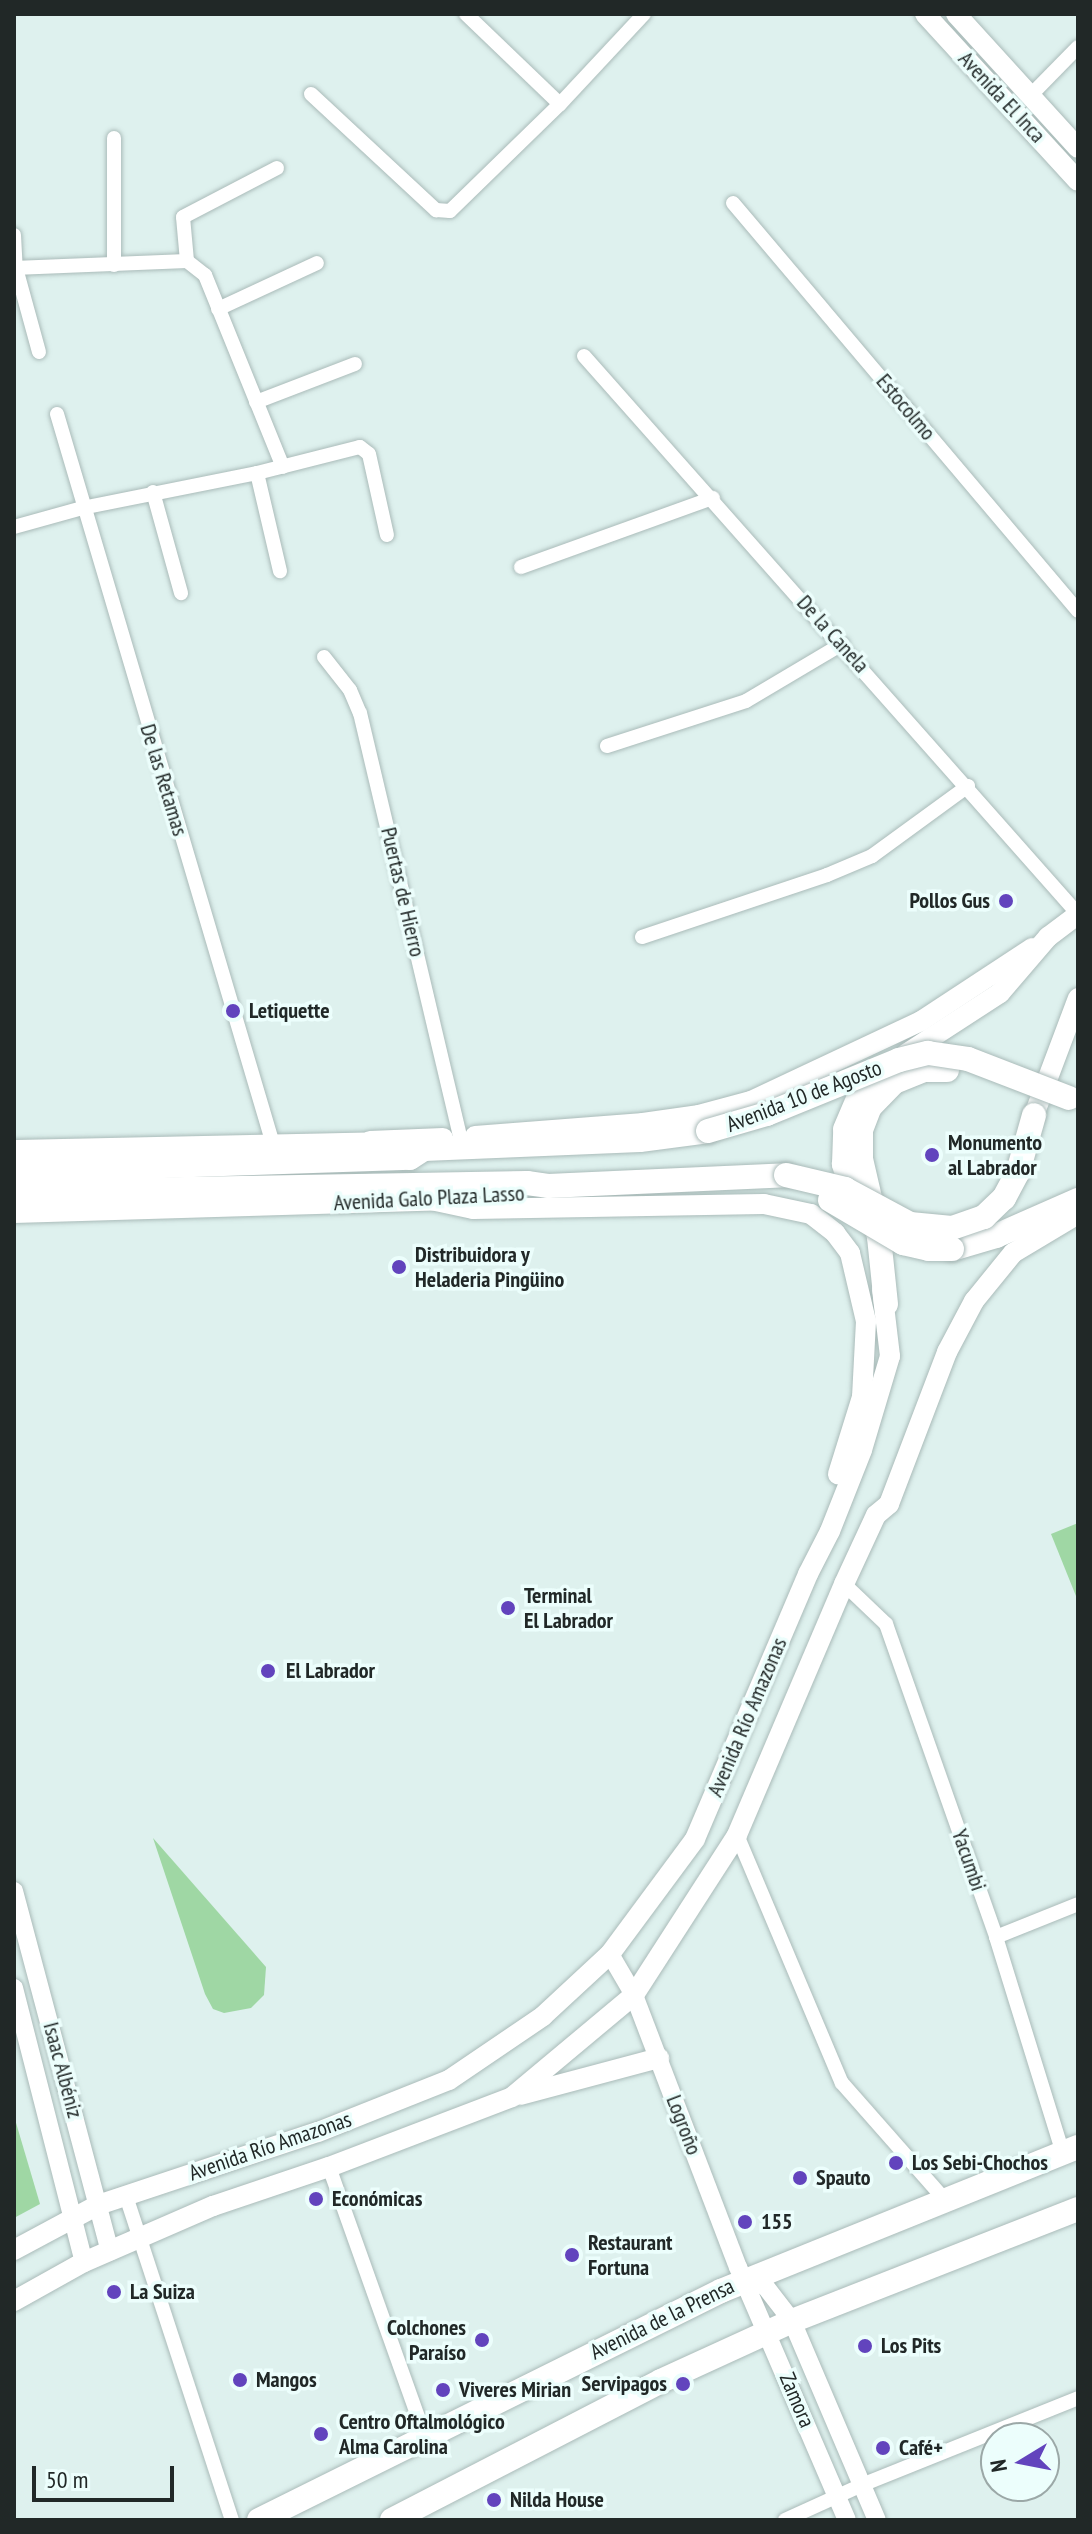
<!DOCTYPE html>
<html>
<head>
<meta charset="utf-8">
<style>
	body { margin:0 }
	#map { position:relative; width:1092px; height:2534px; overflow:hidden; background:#def1ee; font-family:"PT Sans Narrow",sans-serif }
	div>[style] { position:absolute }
	.green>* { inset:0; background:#9fd7a4 }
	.roads { filter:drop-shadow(0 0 2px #aabbb9) drop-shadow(0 0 2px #aabbb9) }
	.minor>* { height:14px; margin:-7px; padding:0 7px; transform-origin:7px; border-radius:7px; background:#fff }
	.tertiary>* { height:18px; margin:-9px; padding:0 9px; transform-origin:9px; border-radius:9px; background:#fff }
	.secondary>* { height:20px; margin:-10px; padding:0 10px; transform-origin:10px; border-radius:10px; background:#fff }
	.primary>* { height:24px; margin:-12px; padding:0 12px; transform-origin:12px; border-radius:12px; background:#fff }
	.bridges { filter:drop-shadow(0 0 2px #aabbb9) drop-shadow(0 0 2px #aabbb9) }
	.primary-bridge>* { height:24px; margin:-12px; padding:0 12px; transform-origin:12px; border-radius:12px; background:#fff }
	.dots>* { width:22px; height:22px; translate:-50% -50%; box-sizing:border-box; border:4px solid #ecfefc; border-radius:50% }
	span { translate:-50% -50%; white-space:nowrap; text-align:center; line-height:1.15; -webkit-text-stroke:7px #ecfefc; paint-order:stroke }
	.street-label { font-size:22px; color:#212827 }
	.poi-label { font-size:22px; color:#212827; font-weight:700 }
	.right { translate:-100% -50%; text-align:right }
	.left { translate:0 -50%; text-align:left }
	.frame { position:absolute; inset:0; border:16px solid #212827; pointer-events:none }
	.north { position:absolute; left:980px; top:2422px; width:80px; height:80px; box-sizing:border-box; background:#ecfefc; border:2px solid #9ba8a7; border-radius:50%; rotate:260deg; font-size:22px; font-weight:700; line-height:32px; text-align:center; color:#212827 }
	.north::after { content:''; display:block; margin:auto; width:28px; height:36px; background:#6244bd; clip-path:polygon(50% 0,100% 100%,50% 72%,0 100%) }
	.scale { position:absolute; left:32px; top:2466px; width:142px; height:36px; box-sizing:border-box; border:4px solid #212827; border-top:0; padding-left:10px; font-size:24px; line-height:28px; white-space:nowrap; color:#212827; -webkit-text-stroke:6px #ecfefc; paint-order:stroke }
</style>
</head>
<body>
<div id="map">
	<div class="green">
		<div style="clip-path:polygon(1078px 1523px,1078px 1601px,1051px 1534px)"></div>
		<div style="clip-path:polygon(153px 1838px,266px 1967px,264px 1995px,251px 2008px,224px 2013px,213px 2009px,205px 1994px)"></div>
		<div style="clip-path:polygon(14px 2116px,40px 2204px,14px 2218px)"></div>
	</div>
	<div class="roads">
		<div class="minor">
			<div style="left:466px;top:14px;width:130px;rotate:43.8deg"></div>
			<div style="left:311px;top:94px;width:171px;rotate:42.9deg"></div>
			<div style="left:436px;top:210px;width:14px;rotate:4deg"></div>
			<div style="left:450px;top:211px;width:153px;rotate:-44.2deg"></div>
			<div style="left:560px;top:104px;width:123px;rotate:-47deg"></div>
			<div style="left:1031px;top:95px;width:67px;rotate:-45.6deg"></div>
			<div style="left:114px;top:138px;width:127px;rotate:90deg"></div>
			<div style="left:733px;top:203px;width:534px;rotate:49.78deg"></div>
			<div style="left:14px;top:235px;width:33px;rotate:87deg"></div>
			<div style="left:16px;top:268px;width:87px;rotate:74.7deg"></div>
			<div style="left:187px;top:261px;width:44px;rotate:-95.2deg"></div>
			<div style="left:183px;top:217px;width:106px;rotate:-27.5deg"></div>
			<div style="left:14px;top:268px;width:173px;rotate:-2.3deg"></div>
			<div style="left:187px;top:261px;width:23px;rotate:38deg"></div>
			<div style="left:205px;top:275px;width:207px;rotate:67.9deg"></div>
			<div style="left:218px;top:309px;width:109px;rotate:-24.9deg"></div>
			<div style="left:584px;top:356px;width:745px;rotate:48.48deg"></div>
			<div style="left:256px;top:402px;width:106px;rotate:-21deg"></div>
			<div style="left:57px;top:414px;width:761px;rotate:73.52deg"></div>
			<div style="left:257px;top:473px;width:101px;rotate:76.8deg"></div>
			<div style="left:153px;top:492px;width:105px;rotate:74.5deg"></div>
			<div style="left:14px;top:527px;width:71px;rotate:-15.6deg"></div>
			<div style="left:82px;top:508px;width:178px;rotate:-11.3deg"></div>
			<div style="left:257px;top:473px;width:106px;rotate:-14.2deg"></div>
			<div style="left:360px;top:447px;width:11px;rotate:38deg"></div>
			<div style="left:369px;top:454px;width:83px;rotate:77.5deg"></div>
			<div style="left:521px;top:567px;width:204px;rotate:-19.8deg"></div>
			<div style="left:324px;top:657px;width:42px;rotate:51.8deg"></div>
			<div style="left:350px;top:690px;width:25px;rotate:67deg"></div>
			<div style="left:360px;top:713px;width:436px;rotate:76.7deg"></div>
			<div style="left:607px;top:746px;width:146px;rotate:-17.9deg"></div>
			<div style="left:746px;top:701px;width:112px;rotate:-30.7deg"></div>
			<div style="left:642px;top:937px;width:195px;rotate:-18.5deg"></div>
			<div style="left:827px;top:875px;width:49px;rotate:-22.9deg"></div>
			<div style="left:872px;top:856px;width:119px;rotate:-36.1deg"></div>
			<div style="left:844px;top:1584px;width:58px;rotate:43.6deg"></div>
			<div style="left:886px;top:1624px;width:332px;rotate:70.6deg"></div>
			<div style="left:996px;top:1937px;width:226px;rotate:72.8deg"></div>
			<div style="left:737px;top:1835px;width:269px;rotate:67.1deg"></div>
			<div style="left:842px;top:2083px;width:156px;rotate:48.6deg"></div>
			<div style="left:996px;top:1937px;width:88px;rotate:-21.9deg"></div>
			<div style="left:329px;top:2167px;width:287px;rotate:70.4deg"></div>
			<div style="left:126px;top:2196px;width:341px;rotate:71.9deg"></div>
			<div style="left:785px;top:2520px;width:85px;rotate:-24.4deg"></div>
			<div style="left:862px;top:2485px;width:233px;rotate:-21.9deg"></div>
		</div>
		<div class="tertiary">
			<div style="left:14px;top:1891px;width:373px;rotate:75.1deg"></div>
			<div style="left:610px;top:1954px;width:48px;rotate:59.7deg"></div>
			<div style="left:634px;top:1995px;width:291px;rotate:69.1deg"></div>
			<div style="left:738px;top:2267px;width:275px;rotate:66.7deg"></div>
			<div style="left:14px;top:1988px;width:283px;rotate:75.7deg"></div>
			<div style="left:743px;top:2280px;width:23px;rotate:15deg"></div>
			<div style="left:765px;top:2286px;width:44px;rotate:52.4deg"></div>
			<div style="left:792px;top:2321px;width:216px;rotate:66.9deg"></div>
		</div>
		<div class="secondary">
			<div style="left:925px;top:14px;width:226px;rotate:47.5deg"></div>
			<div style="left:956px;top:14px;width:181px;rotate:47.7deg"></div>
			<div style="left:906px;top:1054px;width:112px;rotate:-33deg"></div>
			<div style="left:1000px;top:993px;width:74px;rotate:-49.4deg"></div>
			<div style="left:1048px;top:937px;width:38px;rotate:-37deg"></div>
			<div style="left:1034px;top:1115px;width:125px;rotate:-69.4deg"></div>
			<div style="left:475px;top:1136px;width:169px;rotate:-4.4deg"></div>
			<div style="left:643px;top:1123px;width:57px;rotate:-8.1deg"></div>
			<div style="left:699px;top:1115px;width:54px;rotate:-15.1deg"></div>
			<div style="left:751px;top:1101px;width:188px;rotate:-25.2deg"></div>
			<div style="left:921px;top:1021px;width:133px;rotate:-33.3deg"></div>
			<div style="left:370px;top:1141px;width:73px;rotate:-2.4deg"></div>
			<div style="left:14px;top:1150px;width:367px;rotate:-1.2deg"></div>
			<div style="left:431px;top:1200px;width:43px;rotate:12.1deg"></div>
			<div style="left:473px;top:1209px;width:291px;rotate:-1deg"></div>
			<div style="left:764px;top:1204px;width:48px;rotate:12deg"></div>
			<div style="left:811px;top:1214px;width:31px;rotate:38deg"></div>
			<div style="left:835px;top:1233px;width:25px;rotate:53deg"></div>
			<div style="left:850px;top:1253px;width:70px;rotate:76.8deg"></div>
			<div style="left:866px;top:1321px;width:76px;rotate:93deg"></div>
			<div style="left:862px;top:1397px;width:81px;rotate:107.3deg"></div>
			<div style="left:854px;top:1202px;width:40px;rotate:-108deg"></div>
			<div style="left:842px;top:1164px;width:35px;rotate:-88deg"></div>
			<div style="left:843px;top:1129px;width:39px;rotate:-67deg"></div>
			<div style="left:858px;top:1093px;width:30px;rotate:-45deg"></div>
			<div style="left:14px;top:1213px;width:428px;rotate:-1.7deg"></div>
			<div style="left:520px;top:2095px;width:144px;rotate:-14.9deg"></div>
			<div style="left:14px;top:2250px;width:95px;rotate:-28.2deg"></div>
			<div style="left:98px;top:2205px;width:232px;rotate:-18.4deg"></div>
			<div style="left:318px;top:2132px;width:141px;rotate:-21.7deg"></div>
			<div style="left:449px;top:2080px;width:114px;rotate:-34.2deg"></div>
			<div style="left:543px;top:2016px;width:91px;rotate:-42.8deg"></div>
			<div style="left:610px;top:1954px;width:143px;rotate:-53.5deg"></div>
			<div style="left:695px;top:1839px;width:288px;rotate:-66.9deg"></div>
			<div style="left:808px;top:1574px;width:48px;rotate:-62.9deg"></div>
			<div style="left:830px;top:1531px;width:87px;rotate:-68.4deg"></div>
			<div style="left:862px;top:1450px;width:98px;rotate:-73.4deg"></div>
			<div style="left:890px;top:1356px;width:67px;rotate:-96.8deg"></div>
			<div style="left:14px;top:2301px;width:80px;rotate:-29.1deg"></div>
			<div style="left:84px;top:2262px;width:141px;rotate:-23.5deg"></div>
			<div style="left:213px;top:2206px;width:122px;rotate:-18.6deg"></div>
			<div style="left:329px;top:2167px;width:196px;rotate:-20.9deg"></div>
			<div style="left:512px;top:2097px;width:159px;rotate:-39.9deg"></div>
			<div style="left:634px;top:1995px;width:190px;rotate:-57.2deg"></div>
			<div style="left:737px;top:1835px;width:273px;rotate:-66.9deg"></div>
			<div style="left:844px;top:1584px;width:76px;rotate:-65.1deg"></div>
			<div style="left:876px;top:1515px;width:17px;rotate:-40deg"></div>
			<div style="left:889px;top:1504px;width:163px;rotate:-69.1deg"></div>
			<div style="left:947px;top:1352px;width:58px;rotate:-62.1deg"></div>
			<div style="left:974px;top:1301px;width:62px;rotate:-50.9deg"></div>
			<div style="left:1013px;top:1253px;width:76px;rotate:-31deg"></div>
		</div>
		<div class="primary">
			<div style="left:14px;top:1171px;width:396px;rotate:-1.9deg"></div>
			<div style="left:410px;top:1158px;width:17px;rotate:-33deg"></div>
			<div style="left:424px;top:1149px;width:216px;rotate:-2.4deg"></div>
			<div style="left:640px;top:1140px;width:69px;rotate:-7.5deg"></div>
			<div style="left:14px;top:1192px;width:513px;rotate:-1.01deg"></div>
			<div style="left:527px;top:1183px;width:21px;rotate:8deg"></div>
			<div style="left:548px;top:1186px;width:238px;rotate:-2.6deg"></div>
			<div style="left:952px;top:1249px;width:46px;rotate:-16.5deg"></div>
			<div style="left:996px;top:1236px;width:90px;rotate:-23.7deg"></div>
			<div style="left:886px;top:1304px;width:67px;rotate:-96deg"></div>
			<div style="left:879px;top:1237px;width:80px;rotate:-103deg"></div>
			<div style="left:861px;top:1159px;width:29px;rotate:-90deg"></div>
			<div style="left:861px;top:1130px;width:25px;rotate:-69deg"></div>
			<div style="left:870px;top:1107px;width:35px;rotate:-46deg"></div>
			<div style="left:894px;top:1082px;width:32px;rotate:-22deg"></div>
			<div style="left:924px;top:1070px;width:23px"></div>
			<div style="left:259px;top:2520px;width:516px;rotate:-26.37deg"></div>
			<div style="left:721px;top:2291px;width:385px;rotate:-22deg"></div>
			<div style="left:392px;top:2520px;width:303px;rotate:-27.3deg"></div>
			<div style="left:661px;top:2381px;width:144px;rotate:-24.6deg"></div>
			<div style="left:792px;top:2321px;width:307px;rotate:-21.4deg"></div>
		</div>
	</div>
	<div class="bridges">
		<div class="primary-bridge">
			<div style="left:708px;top:1131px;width:61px;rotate:-16.1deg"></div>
			<div style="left:767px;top:1114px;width:143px;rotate:-22.2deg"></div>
			<div style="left:899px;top:1060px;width:30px;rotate:-14deg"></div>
			<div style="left:928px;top:1053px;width:40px;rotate:8.5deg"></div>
			<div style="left:968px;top:1059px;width:108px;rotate:21.1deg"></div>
			<div style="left:786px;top:1175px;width:61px;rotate:13.3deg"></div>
			<div style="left:845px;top:1189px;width:74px;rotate:28.3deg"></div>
			<div style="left:910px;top:1224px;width:42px;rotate:5.4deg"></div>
			<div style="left:952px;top:1228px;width:34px;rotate:-19deg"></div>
			<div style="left:984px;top:1217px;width:28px;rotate:-44deg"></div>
			<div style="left:1004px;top:1198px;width:30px;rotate:-62deg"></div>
			<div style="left:1018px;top:1172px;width:59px;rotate:-74.3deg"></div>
			<div style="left:830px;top:1200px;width:85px;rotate:30.5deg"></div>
			<div style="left:903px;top:1243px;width:27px;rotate:13deg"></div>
			<div style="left:929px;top:1249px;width:23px"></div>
		</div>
	</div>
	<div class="dots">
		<div style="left:1006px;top:901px;background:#6244bd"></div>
		<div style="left:233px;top:1011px;background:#6244bd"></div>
		<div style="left:932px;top:1155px;background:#6244bd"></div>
		<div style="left:399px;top:1267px;background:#6244bd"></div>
		<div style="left:508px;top:1608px;background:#6244bd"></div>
		<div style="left:268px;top:1671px;background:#6244bd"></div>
		<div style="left:896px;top:2163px;background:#6244bd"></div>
		<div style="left:800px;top:2178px;background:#6244bd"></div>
		<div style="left:316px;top:2199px;background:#6244bd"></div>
		<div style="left:745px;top:2222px;background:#6244bd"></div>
		<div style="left:572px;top:2255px;background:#6244bd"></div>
		<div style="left:114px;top:2292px;background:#6244bd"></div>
		<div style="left:482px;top:2340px;background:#6244bd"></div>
		<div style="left:865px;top:2346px;background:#6244bd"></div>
		<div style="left:240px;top:2380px;background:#6244bd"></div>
		<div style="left:683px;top:2384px;background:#6244bd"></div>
		<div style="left:443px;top:2390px;background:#6244bd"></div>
		<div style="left:321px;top:2434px;background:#6244bd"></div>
		<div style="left:883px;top:2448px;background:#6244bd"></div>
		<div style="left:494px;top:2500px;background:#6244bd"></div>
	</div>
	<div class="street-label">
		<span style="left:1002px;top:97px;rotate:47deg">Avenida El Inca</span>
		<span style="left:906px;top:407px;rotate:50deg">Estocolmo</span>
		<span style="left:833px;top:634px;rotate:48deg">De la Canela</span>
		<span style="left:164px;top:780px;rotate:73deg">De las Retamas</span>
		<span style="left:403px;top:892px;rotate:77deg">Puertas de Hierro</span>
		<span style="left:804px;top:1096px;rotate:-21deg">Avenida 10 de Agosto</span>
		<span style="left:429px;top:1198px;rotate:-3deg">Avenida Galo Plaza Lasso</span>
		<span style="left:747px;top:1717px;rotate:-67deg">Avenida Río Amazonas</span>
		<span style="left:969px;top:1860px;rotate:71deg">Yacumbi</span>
		<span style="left:63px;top:2070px;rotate:75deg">Isaac Albéniz</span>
		<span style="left:684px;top:2125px;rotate:69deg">Logroño</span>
		<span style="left:270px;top:2146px;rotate:-19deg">Avenida Río Amazonas</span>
		<span style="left:662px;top:2319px;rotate:-26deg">Avenida de la Prensa</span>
		<span style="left:797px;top:2400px;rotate:67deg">Zamora</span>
	</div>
	<div class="poi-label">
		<span class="right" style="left:990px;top:901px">Pollos Gus</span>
		<span class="left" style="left:249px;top:1011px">Letiquette</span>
		<span class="left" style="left:948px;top:1155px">Monumento<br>al Labrador</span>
		<span class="left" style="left:415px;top:1267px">Distribuidora y<br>Heladeria Pingüino</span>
		<span class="left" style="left:524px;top:1608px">Terminal<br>El Labrador</span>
		<span class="left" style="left:286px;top:1671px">El Labrador</span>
		<span class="left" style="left:912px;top:2163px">Los Sebi-Chochos</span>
		<span class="left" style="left:816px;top:2178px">Spauto</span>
		<span class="left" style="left:332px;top:2199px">Económicas</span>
		<span class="left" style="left:761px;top:2222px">155</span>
		<span class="left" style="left:588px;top:2255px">Restaurant<br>Fortuna</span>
		<span class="left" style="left:130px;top:2292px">La Suiza</span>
		<span class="right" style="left:466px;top:2340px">Colchones<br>Paraíso</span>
		<span class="left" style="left:881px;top:2346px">Los Pits</span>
		<span class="left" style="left:256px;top:2380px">Mangos</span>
		<span class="right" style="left:667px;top:2384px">Servipagos</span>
		<span class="left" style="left:459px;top:2390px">Viveres Mirian</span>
		<span class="left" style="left:339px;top:2434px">Centro Oftalmológico<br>Alma Carolina</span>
		<span class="left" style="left:899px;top:2448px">Café+</span>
		<span class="left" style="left:510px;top:2500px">Nilda House</span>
	</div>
	<div class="frame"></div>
	<div class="north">N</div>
	<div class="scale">50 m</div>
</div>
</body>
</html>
